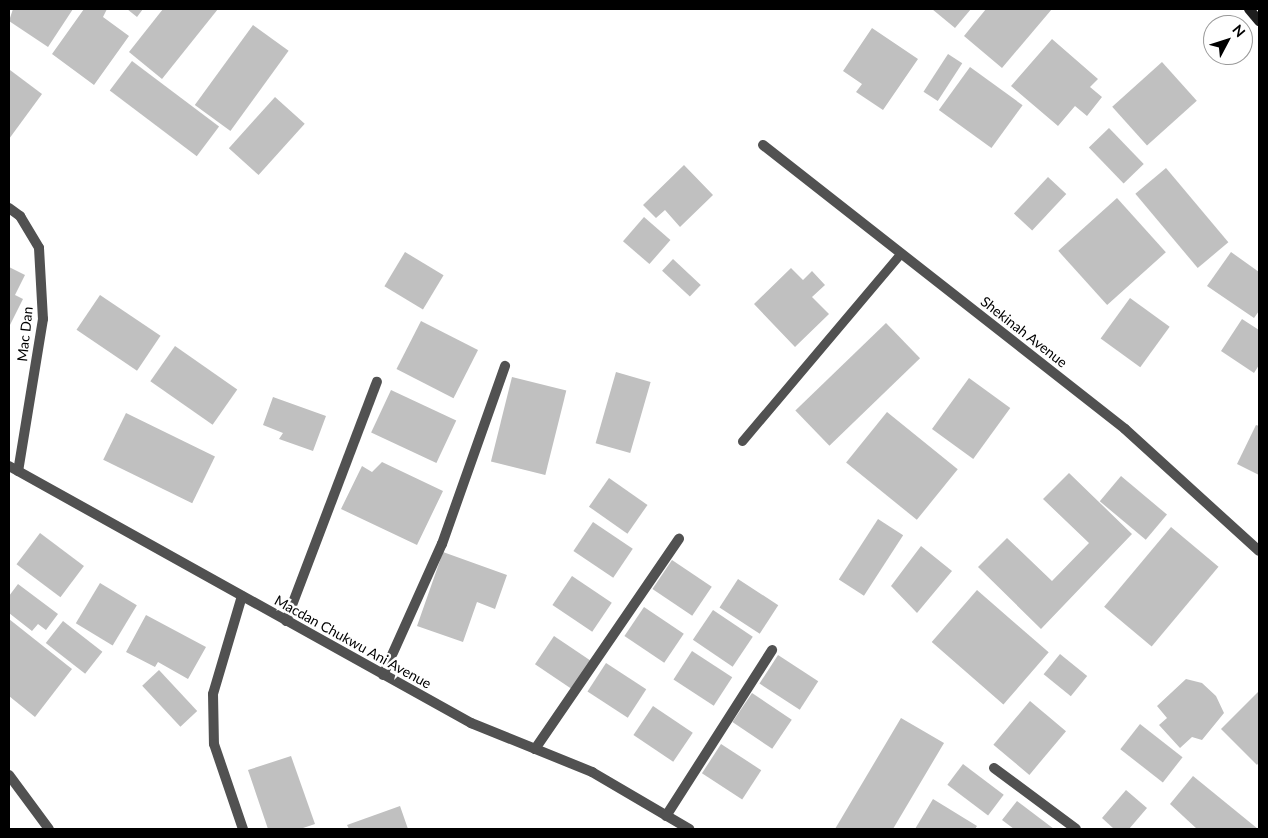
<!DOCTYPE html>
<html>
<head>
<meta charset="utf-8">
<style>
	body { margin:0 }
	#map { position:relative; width:1268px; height:838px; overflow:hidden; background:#fff; font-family:Lato,sans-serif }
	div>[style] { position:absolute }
	.building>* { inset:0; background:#c0c0c0; transform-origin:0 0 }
	.lane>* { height:9px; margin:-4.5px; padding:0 4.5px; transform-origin:4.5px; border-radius:4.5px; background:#515151 }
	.street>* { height:10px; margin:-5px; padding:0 5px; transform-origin:5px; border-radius:5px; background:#515151 }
	.secondary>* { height:10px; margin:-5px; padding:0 5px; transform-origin:5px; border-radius:5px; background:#1e1e1e }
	span { translate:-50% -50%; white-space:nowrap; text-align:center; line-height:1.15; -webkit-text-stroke:5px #fff; paint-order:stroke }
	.street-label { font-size:14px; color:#000 }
	.frame { position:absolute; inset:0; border:10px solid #000; pointer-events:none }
	.north { position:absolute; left:1203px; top:15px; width:50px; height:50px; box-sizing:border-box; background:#fff; border:1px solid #999; border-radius:50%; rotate:50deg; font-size:14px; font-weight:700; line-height:20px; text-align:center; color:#000 }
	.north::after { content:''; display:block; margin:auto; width:18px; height:22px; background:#000; clip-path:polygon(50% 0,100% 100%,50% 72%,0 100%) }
</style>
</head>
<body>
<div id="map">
	<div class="building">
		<div style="clip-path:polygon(13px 9px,73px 9px,48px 47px,9px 21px)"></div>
		<div style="clip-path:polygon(84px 9px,107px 9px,103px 17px,129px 36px,94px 85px,52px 54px)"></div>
		<div style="clip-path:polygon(127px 9px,143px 9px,137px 17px)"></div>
		<div style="clip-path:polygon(163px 9px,218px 9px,162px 79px,129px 52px)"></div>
		<div style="clip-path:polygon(932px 9px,971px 9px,955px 28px)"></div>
		<div style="clip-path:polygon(986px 9px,1052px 9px,1002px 68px,964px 36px)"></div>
		<div style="left:253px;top:25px;width:44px;height:99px;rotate:36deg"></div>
		<div style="clip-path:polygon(872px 28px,918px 59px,883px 110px,856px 92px,862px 84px,843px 71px)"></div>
		<div style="clip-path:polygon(1052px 39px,1098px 79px,1090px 87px,1102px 97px,1087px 116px,1075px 106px,1058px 126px,1011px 86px)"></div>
		<div style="left:948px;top:54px;width:17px;height:45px;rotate:33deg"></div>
		<div style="left:132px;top:61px;width:109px;height:37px;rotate:37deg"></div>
		<div style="left:1162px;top:62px;width:52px;height:67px;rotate:48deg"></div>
		<div style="left:970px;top:67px;width:65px;height:53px;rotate:36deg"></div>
		<div style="clip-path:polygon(10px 70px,42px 94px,9px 139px,9px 71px)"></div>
		<div style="left:275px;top:97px;width:40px;height:69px;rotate:42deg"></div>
		<div style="left:1109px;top:128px;width:50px;height:28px;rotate:46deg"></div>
		<div style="clip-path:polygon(684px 165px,713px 195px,680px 227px,665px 210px,656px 218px,643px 205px)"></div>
		<div style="left:1166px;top:168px;width:97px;height:40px;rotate:50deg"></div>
		<div style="left:1048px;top:177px;width:25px;height:50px;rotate:43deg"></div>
		<div style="left:1117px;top:198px;width:73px;height:79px;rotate:48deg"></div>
		<div style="left:644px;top:217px;width:35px;height:32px;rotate:41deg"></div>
		<div style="left:405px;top:252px;width:45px;height:40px;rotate:31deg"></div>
		<div style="clip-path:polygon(1231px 252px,1259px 272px,1259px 311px,1254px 318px,1207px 286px)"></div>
		<div style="left:673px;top:259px;width:38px;height:16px;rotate:43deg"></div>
		<div style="clip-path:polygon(9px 267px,25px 275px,15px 295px,23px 299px,9px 327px)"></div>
		<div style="clip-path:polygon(791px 268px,803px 280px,812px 271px,825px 285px,812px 297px,829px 314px,795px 347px,754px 304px)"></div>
		<div style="left:100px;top:295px;width:73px;height:42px;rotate:34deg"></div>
		<div style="left:1130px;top:298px;width:49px;height:50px;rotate:36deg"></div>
		<div style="clip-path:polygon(1242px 319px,1259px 330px,1259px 365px,1254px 373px,1221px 351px)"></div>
		<div style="left:421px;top:321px;width:64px;height:54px;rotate:27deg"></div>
		<div style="left:886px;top:323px;width:49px;height:126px;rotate:46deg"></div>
		<div style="left:175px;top:346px;width:76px;height:43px;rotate:35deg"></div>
		<div style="left:616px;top:372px;width:36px;height:74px;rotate:16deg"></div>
		<div style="left:512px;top:377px;width:56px;height:87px;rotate:14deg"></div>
		<div style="left:969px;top:378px;width:51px;height:63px;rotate:36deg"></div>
		<div style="left:391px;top:390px;width:72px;height:47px;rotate:25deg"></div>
		<div style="clip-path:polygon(273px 397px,326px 416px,313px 451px,279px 439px,283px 433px,263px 425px)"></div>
		<div style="left:887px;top:412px;width:91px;height:65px;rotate:39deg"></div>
		<div style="left:126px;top:413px;width:99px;height:52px;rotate:26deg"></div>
		<div style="clip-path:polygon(1256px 425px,1259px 426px,1259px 475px,1237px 464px)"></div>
		<div style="clip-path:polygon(382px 462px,443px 491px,417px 545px,341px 509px,362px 466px,372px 472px)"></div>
		<div style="clip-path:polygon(1069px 473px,1132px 534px,1041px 629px,978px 567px,1007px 538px,1052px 581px,1089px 543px,1043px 499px)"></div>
		<div style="left:1121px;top:476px;width:60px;height:33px;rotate:40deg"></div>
		<div style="left:609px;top:478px;width:47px;height:35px;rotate:35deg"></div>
		<div style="left:878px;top:519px;width:30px;height:72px;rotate:33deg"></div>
		<div style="left:593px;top:522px;width:48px;height:35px;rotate:34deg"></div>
		<div style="left:1171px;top:527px;width:62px;height:104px;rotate:40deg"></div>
		<div style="left:40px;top:533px;width:55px;height:39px;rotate:37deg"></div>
		<div style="clip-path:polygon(921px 546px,952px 571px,917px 613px,891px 586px)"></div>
		<div style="clip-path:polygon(443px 552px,507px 575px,495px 609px,477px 602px,463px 642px,417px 626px)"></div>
		<div style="left:672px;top:560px;width:48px;height:35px;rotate:34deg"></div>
		<div style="left:572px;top:576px;width:48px;height:35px;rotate:34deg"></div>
		<div style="left:738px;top:579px;width:48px;height:34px;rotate:33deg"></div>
		<div style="left:100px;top:583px;width:43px;height:47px;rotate:31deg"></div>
		<div style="clip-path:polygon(18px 584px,58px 614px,46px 630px,38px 624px,32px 631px,9px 613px,9px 596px)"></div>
		<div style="left:977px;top:590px;width:95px;height:69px;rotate:41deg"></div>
		<div style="left:644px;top:607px;width:48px;height:35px;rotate:34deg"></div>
		<div style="left:713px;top:610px;width:48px;height:36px;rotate:34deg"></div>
		<div style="clip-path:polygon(146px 615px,206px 647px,188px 679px,158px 662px,155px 667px,126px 652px)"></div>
		<div style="clip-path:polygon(9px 619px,72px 669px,35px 717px,9px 696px)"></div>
		<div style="left:63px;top:621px;width:50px;height:28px;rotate:38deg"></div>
		<div style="left:554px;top:636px;width:47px;height:34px;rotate:34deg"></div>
		<div style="left:692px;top:651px;width:48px;height:34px;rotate:33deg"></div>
		<div style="left:1060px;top:654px;width:35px;height:26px;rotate:39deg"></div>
		<div style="left:778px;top:655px;width:48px;height:34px;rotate:33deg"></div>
		<div style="left:606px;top:663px;width:48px;height:34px;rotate:33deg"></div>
		<div style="left:159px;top:670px;width:56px;height:23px;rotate:47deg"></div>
		<div style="clip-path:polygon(1186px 679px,1202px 683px,1216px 696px,1224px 713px,1202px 740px,1192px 737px,1180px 748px,1159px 725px,1167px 718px,1157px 706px)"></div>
		<div style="clip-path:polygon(1259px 691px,1259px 762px,1257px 765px,1221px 729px)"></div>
		<div style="left:752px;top:693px;width:48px;height:35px;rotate:34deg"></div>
		<div style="left:1030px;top:701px;width:47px;height:57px;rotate:40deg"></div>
		<div style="left:653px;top:706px;width:48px;height:35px;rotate:34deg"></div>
		<div style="clip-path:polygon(901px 718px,944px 743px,893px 829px,835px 829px)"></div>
		<div style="left:1140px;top:724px;width:54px;height:32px;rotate:38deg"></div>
		<div style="left:721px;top:744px;width:48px;height:35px;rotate:33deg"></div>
		<div style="clip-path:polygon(291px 756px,315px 824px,300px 829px,268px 829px,248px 770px)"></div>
		<div style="left:963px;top:764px;width:51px;height:26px;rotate:37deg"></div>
		<div style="clip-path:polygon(1193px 776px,1258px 829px,1197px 829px,1170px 804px)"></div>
		<div style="clip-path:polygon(1126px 790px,1147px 808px,1129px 829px,1114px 829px,1102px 818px)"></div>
		<div style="clip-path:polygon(933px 799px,977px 826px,975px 829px,915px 829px)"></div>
		<div style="clip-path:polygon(1017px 801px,1054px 829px,1014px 829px,1002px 820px)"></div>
		<div style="clip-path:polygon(400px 806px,408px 829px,349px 829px,347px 825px)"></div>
	</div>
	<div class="lane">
		<div style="left:742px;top:441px;width:246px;rotate:-49.8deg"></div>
	</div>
	<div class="street">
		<div style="left:763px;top:145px;width:460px;rotate:38.1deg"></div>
		<div style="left:1125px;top:429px;width:181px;rotate:42.3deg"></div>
		<div style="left:9px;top:208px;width:14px;rotate:36deg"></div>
		<div style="left:20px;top:216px;width:37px;rotate:59deg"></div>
		<div style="left:39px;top:248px;width:71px;rotate:86.8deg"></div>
		<div style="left:43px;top:319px;width:154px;rotate:99.3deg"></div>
		<div style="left:9px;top:466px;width:529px;rotate:29.09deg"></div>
		<div style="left:471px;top:723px;width:131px;rotate:22deg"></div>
		<div style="left:592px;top:772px;width:113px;rotate:30.4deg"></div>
		<div style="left:242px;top:596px;width:102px;rotate:106.5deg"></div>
		<div style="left:213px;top:694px;width:50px;rotate:88.9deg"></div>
		<div style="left:214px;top:744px;width:90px;rotate:71.2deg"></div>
		<div style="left:286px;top:621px;width:256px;rotate:-69.2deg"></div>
		<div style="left:383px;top:675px;width:144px;rotate:-65.8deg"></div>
		<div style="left:442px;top:544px;width:189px;rotate:-70.5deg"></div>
		<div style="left:535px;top:749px;width:255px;rotate:-55.6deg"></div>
		<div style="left:994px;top:768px;width:102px;rotate:36.6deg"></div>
		<div style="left:9px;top:775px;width:67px;rotate:53.5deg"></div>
		<div style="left:666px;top:816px;width:197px;rotate:-57.4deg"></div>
	</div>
	<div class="secondary">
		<div style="left:1249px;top:9px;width:16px;rotate:50deg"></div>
	</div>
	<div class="street-label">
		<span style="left:1024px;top:332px;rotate:38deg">Shekinah Avenue</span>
		<span style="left:25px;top:334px;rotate:-84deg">Mac Dan</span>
		<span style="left:353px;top:642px;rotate:29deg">Macdan Chukwu Ani Avenue</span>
	</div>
	<div class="frame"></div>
	<div class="north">N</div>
</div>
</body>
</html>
